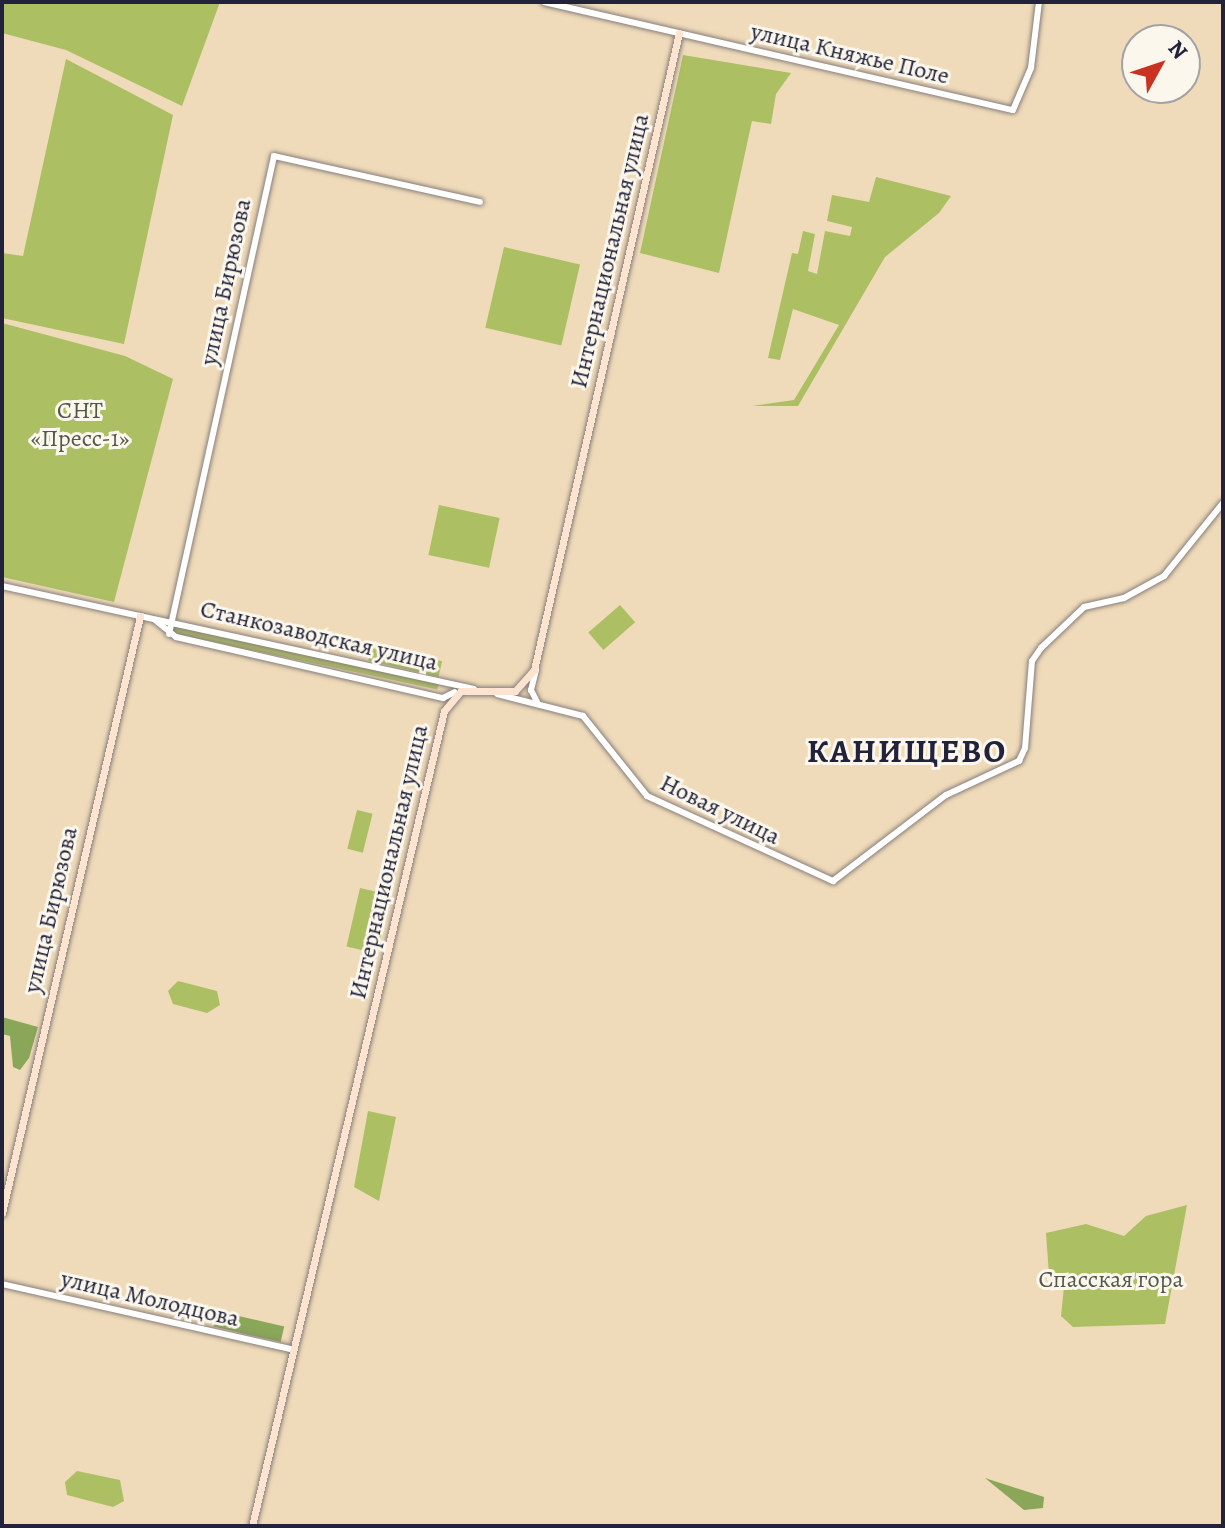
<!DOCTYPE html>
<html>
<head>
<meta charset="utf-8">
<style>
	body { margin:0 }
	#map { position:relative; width:1225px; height:1528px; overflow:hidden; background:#efdbba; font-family:Alegreya,serif }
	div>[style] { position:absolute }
	.green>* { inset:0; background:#acbf63; transform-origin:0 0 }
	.forest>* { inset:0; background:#89a659; transform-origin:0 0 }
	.roads { filter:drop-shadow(0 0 2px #887e7a) drop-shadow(0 0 2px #887e7a) }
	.tertiary>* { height:6px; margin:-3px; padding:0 3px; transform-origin:3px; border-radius:3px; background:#fff }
	.secondary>* { height:7px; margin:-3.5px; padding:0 3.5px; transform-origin:3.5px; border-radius:3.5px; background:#fde4d0 }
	span { translate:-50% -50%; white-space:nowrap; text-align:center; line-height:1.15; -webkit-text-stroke:6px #fbf7ec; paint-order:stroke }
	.street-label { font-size:24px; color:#22223b }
	.park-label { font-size:24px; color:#525949 }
	.district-label { font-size:32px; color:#22223b; font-weight:700; letter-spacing:2px }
	.frame { position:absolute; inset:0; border:4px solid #22223b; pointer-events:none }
	.north { position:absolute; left:1121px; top:24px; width:80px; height:80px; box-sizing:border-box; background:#fbf7ec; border:2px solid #a4a2a5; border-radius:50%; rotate:50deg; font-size:22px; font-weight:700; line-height:32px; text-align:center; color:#22223b }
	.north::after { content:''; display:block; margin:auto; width:28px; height:36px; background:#c8321e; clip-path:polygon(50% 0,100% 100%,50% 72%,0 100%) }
</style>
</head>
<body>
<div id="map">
	<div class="green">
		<div style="clip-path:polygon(2px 2px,220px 2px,182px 106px,66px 50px,2px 33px)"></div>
		<div style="clip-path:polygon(683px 55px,791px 73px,776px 94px,771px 124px,752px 121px,719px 273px,640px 253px)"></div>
		<div style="clip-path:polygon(66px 59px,173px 115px,124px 344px,2px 318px,2px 253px,23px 256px)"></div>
		<div style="clip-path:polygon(876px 177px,951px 196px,939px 213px,885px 257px,798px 406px,752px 406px,794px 400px,839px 325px,793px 309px,780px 360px,768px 358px,792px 253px,798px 254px,803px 231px,815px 234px,808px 271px,817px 274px,825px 231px,850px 236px,852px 227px,827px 221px,832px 195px,869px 202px)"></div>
		<div style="left:504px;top:247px;width:78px;height:83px;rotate:13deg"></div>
		<div style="clip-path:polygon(2px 323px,125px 356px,173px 379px,114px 602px,2px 577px)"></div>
		<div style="left:439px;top:505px;width:62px;height:51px;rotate:12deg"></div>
		<div style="left:620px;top:605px;width:23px;height:42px;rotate:49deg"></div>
		<div style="left:172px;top:625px;width:273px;height:8px;rotate:12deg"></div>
		<div style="left:372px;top:645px;width:72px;height:16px;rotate:13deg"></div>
		<div style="left:357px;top:810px;width:16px;height:40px;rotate:14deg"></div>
		<div style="left:360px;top:888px;width:31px;height:60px;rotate:13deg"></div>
		<div style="clip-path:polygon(178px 981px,217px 991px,220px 1005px,207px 1013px,173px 1004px,168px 991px)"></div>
		<div style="clip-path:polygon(368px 1111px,396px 1117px,379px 1201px,354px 1187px)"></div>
		<div style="clip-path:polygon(1187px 1205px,1165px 1324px,1073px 1327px,1061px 1316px,1064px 1287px,1049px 1275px,1046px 1233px,1086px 1224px,1124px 1236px,1146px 1216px)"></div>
		<div style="clip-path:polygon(77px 1471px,120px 1480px,124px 1501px,113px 1507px,67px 1495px,65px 1482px)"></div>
	</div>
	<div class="forest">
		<div style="clip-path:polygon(2px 1017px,38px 1027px,29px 1058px,20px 1070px,13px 1067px,10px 1036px,2px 1034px)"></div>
		<div style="left:217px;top:1311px;width:69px;height:16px;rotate:13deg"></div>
		<div style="clip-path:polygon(985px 1478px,1044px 1497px,1043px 1508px,1024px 1510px)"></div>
	</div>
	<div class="roads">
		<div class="tertiary">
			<div style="left:544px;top:2px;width:481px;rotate:13deg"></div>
			<div style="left:1013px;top:110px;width:46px;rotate:-66.8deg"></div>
			<div style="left:1031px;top:68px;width:66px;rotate:-83.1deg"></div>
			<div style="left:2px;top:586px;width:483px;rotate:12.3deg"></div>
			<div style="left:155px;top:620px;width:27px;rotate:39deg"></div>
			<div style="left:176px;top:637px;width:274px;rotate:12.9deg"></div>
			<div style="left:443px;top:698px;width:13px;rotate:-27deg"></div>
			<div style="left:169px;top:634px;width:489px;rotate:-77.6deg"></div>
			<div style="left:274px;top:156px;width:211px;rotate:12.6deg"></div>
			<div style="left:536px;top:670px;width:21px;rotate:104deg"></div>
			<div style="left:531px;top:690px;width:16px;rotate:63deg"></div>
			<div style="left:497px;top:694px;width:89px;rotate:14.3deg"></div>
			<div style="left:583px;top:716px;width:102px;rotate:51.3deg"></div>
			<div style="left:647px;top:796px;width:205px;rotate:24.6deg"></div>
			<div style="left:833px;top:881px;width:142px;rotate:-37.3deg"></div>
			<div style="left:946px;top:795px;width:81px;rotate:-25deg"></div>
			<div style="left:1019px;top:761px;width:14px;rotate:-65deg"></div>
			<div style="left:1025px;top:748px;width:87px;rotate:-85.4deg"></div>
			<div style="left:1032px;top:661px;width:16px;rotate:-55deg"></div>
			<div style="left:1041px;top:648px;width:59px;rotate:-43.6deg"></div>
			<div style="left:1084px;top:607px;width:41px;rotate:-12.7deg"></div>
			<div style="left:1124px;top:598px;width:46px;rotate:-28.8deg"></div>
			<div style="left:1164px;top:576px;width:94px;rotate:-51.1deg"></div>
			<div style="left:2px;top:1284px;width:296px;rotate:12.7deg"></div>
		</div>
		<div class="secondary">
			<div style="left:2px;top:1213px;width:613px;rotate:-76.98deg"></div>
			<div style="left:252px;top:1526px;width:837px;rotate:-76.74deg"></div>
			<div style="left:444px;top:711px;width:26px;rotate:-50deg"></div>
			<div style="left:461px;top:691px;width:54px"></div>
			<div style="left:515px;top:691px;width:28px;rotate:-48deg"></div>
			<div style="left:534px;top:670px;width:653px;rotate:-77.18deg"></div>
		</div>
	</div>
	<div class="street-label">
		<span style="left:850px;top:54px;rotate:13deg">улица Княжье Поле</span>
		<span style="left:610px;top:251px;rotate:-77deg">Интернациональная улица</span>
		<span style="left:226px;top:282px;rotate:-78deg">улица Бирюзова</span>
		<span style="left:319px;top:636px;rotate:13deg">Станкозаводская улица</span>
		<span style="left:720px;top:810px;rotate:26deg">Новая улица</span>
		<span style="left:389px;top:862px;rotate:-77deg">Интернациональная улица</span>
		<span style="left:51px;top:910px;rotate:-77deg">улица Бирюзова</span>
		<span style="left:150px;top:1299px;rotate:13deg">улица Молодцова</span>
	</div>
	<div class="park-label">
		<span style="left:80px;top:425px">СНТ<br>«Пресс-1»</span>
		<span style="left:1111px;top:1280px">Спасская гора</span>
	</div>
	<div class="district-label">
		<span style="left:907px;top:751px">КАНИЩЕВО</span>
	</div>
	<div class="frame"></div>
	<div class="north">N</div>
</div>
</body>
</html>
